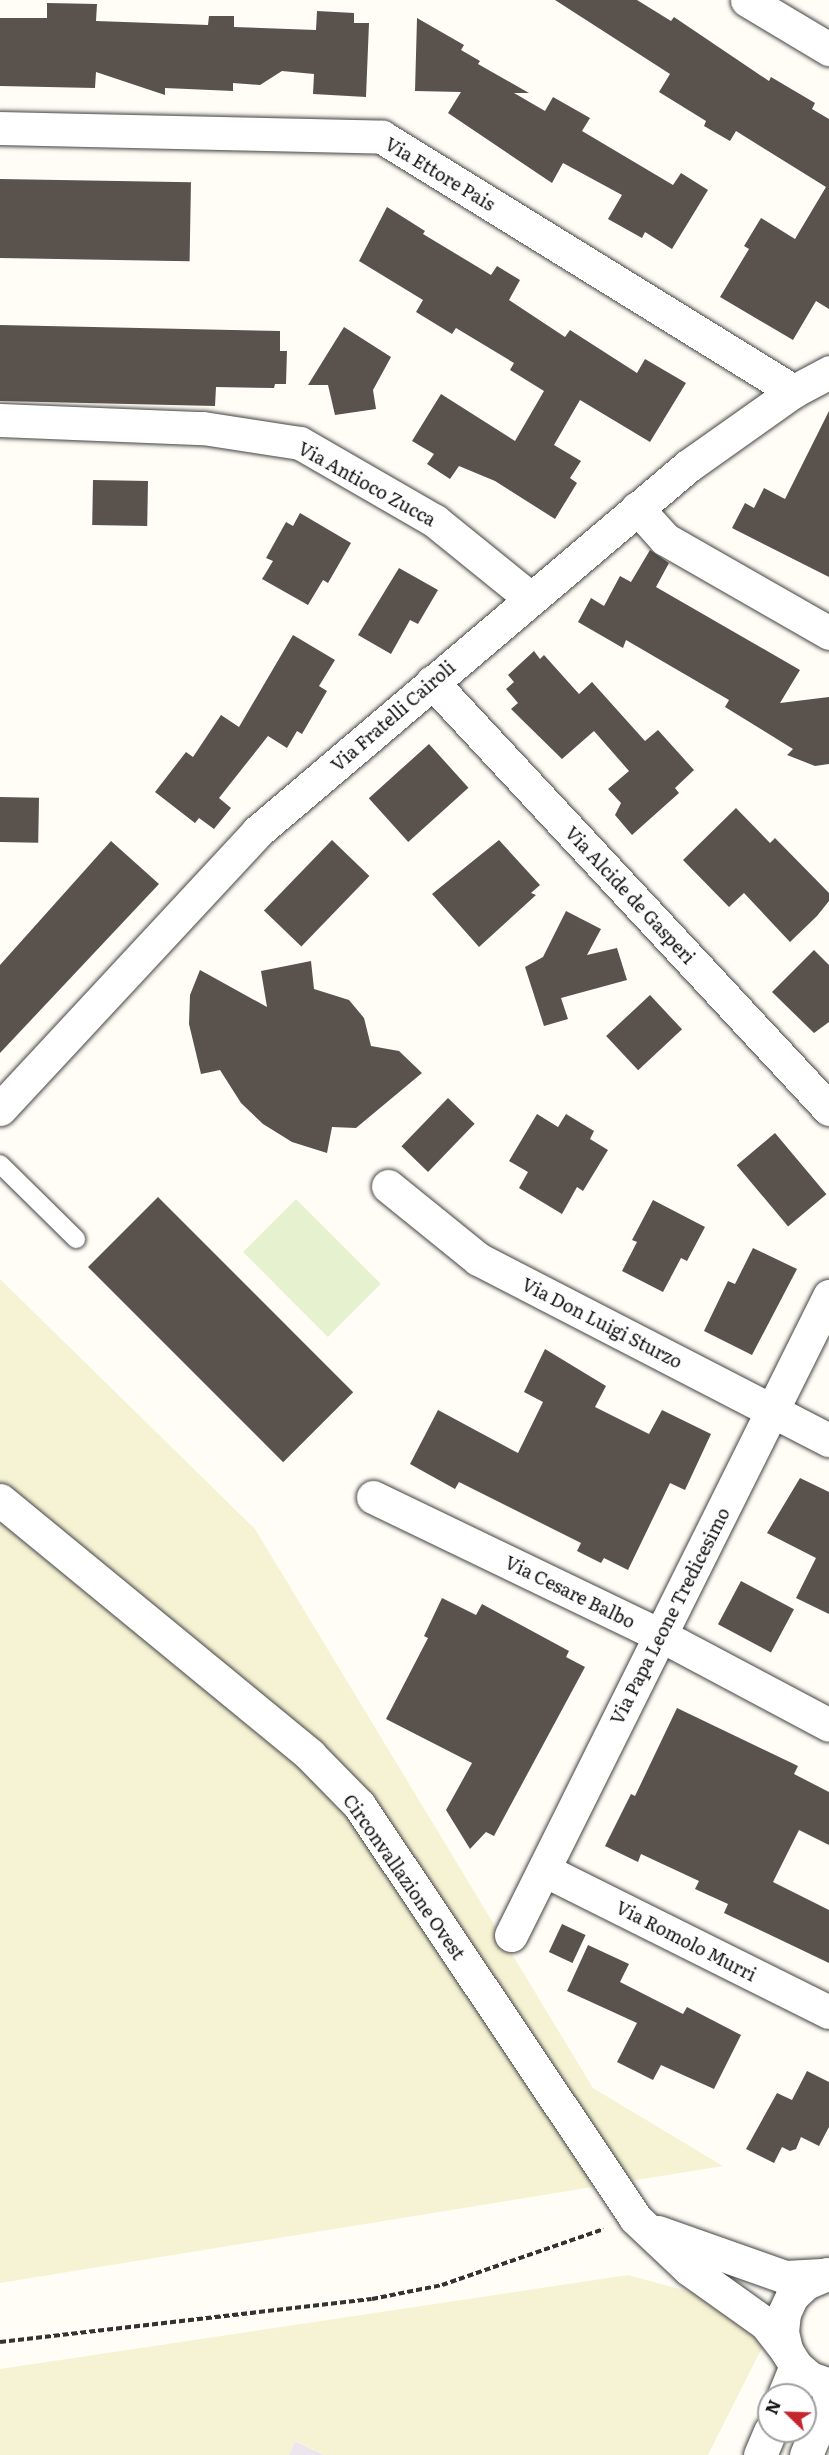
<!DOCTYPE html>
<html>
<head>
<meta charset="utf-8">
<style>
	body { margin:0 }
	#map { position:relative; width:829px; height:2455px; overflow:hidden; background:#fffdf5; font-family:Literata,serif }
	div>[style] { position:absolute }
	.industrial>* { inset:0; background:#eee6ef }
	.farmland>* { inset:0; background:#f6f3d4 }
	.pitch>* { inset:0; background:#e6f2cf; transform-origin:0 0 }
	.building>* { inset:0; background:#5a524d; transform-origin:0 0 }
	.path>* { height:4px; margin-top:-2px; transform-origin:0; background:repeating-linear-gradient(90deg,#333 0 6px,transparent 0 9px) }
	.roads { filter:drop-shadow(0 0 2px #444) drop-shadow(0 0 2px #444) }
	.service>* { height:18px; margin:-9px; padding:0 9px; transform-origin:9px; border-radius:9px; background:#fff }
	.minor>* { height:33px; margin:-16.5px; padding:0 16.5px; transform-origin:16.5px; border-radius:16.5px; background:#fff }
	.tertiary>* { height:33px; margin:-16.5px; padding:0 16.5px; transform-origin:16.5px; border-radius:16.5px; background:#fff }
	span { translate:-50% -50%; white-space:nowrap; text-align:center; line-height:1.15; -webkit-text-stroke:6px #fff; paint-order:stroke }
	.street-label { font-size:18px; color:#111 }
	.north { position:absolute; left:757px; top:2383px; width:60px; height:60px; box-sizing:border-box; background:#fff; border:2px solid #a0a0a0; border-radius:50%; rotate:293deg; font-size:16px; font-weight:700; line-height:24px; text-align:center; color:#111 }
	.north::after { content:''; display:block; margin:auto; width:21px; height:27px; background:#c4262e; clip-path:polygon(50% 0,100% 100%,50% 72%,0 100%) }
</style>
</head>
<body>
<div id="map">
	<div class="industrial">
		<div style="clip-path:polygon(295px 2441px,324px 2455px,289px 2455px)"></div>
	</div>
	<div class="farmland">
		<div style="clip-path:polygon(0 1279px,255px 1529px,593px 2088px,723px 2166px,0 2283px)"></div>
		<div style="clip-path:polygon(628px 2275px,778px 2316px,708px 2455px,324px 2455px,295px 2441px,289px 2455px,0 2455px,0 2369px)"></div>
	</div>
	<div class="pitch">
		<div style="left:296px;top:1199px;width:120px;height:75px;rotate:45deg"></div>
	</div>
	<div class="building">
		<div style="clip-path:polygon(555px 0,637px 0,671px 21px,674px 17px,769px 81px,771px 77px,815px 103px,812px 109px,829px 119px,829px 309px,816px 301px,793px 340px,720px 297px,749px 249px,744px 246px,761px 218px,795px 239px,826px 187px,736px 131px,730px 141px,704px 126px,706px 121px,659px 92px,670px 74px)"></div>
		<div style="clip-path:polygon(47px 3px,97px 4px,96px 21px,208px 25px,209px 16px,234px 16px,234px 27px,316px 30px,317px 11px,354px 13px,354px 23px,369px 23px,366px 97px,313px 94px,314px 74px,282px 71px,260px 85px,233px 83px,233px 91px,165px 88px,165px 95px,96px 72px,95px 88px,0 86px,0 18px,47px 18px)"></div>
		<div style="clip-path:polygon(417px 18px,464px 45px,461px 50px,480px 61px,478px 64px,529px 93px,514px 93px,545px 111px,553px 97px,590px 118px,582px 131px,673px 185px,681px 173px,708px 190px,672px 249px,645px 232px,642px 238px,608px 219px,622px 195px,563px 163px,552px 183px,448px 113px,461px 92px,415px 91px)"></div>
		<div style="left:0;top:179px;width:191px;height:79px;rotate:1deg"></div>
		<div style="clip-path:polygon(387px 207px,425px 231px,423px 234px,491px 275px,497px 266px,520px 280px,509px 300px,565px 337px,570px 330px,637px 373px,645px 359px,686px 383px,650px 442px,580px 400px,554px 445px,581px 461px,570px 478px,577px 483px,555px 519px,495px 481px,459px 466px,450px 479px,427px 464px,434px 454px,412px 441px,441px 394px,515px 441px,544px 391px,510px 370px,514px 363px,456px 328px,452px 334px,416px 312px,423px 300px,359px 261px)"></div>
		<div style="clip-path:polygon(0 325px,280px 331px,280px 351px,287px 351px,286px 384px,275px 384px,274px 388px,216px 387px,215px 406px,0 401px)"></div>
		<div style="clip-path:polygon(344px 327px,391px 357px,373px 390px,376px 409px,335px 415px,328px 385px,308px 385px)"></div>
		<div style="clip-path:polygon(829px 411px,829px 577px,732px 528px,745px 503px,754px 508px,764px 488px,785px 499px)"></div>
		<div style="left:93px;top:480px;width:55px;height:45px;rotate:1deg"></div>
		<div style="clip-path:polygon(300px 513px,351px 543px,328px 583px,323px 580px,308px 605px,262px 579px,273px 561px,266px 558px,286px 522px,293px 526px)"></div>
		<div style="clip-path:polygon(650px 550px,669px 563px,656px 587px,800px 670px,780px 703px,829px 697px,829px 764px,815px 766px,787px 755px,793px 749px,725px 707px,729px 700px,626px 640px,623px 648px,578px 622px,591px 598px,604px 606px,620px 576px,631px 582px)"></div>
		<div style="clip-path:polygon(399px 568px,438px 590px,418px 624px,410px 620px,391px 654px,358px 635px)"></div>
		<div style="clip-path:polygon(293px 635px,335px 660px,319px 686px,327px 691px,302px 734px,297px 731px,287px 748px,268px 736px,219px 798px,231px 808px,214px 829px,199px 818px,195px 823px,155px 792px,186px 752px,193px 757px,221px 715px,239px 727px)"></div>
		<div style="clip-path:polygon(534px 651px,540px 659px,544px 655px,579px 694px,592px 682px,645px 741px,658px 730px,694px 770px,675px 788px,679px 793px,632px 835px,615px 815px,621px 803px,608px 789px,629px 771px,594px 731px,562px 759px,511px 709px,518px 703px,506px 689px,514px 682px,508px 675px)"></div>
		<div style="left:429px;top:744px;width:59px;height:81px;rotate:48deg"></div>
		<div style="left:0;top:797px;width:39px;height:45px;rotate:1deg"></div>
		<div style="clip-path:polygon(736px 808px,770px 843px,775px 838px,829px 893px,829px 901px,817px 916px,790px 942px,744px 893px,729px 907px,683px 860px)"></div>
		<div style="left:332px;top:840px;width:52px;height:98px;rotate:44deg"></div>
		<div style="clip-path:polygon(499px 840px,540px 885px,531px 893px,536px 895px,479px 947px,432px 894px)"></div>
		<div style="clip-path:polygon(111px 841px,159px 884px,0 1053px,0 965px)"></div>
		<div style="clip-path:polygon(566px 911px,601px 929px,587px 955px,617px 948px,627px 980px,561px 998px,568px 1019px,544px 1026px,525px 967px,543px 957px)"></div>
		<div style="clip-path:polygon(814px 950px,829px 965px,829px 1022px,814px 1033px,772px 992px)"></div>
		<div style="clip-path:polygon(311px 961px,314px 989px,349px 1000px,364px 1018px,371px 1046px,399px 1051px,422px 1073px,356px 1128px,332px 1127px,327px 1153px,292px 1142px,263px 1124px,241px 1103px,220px 1070px,201px 1074px,189px 1024px,190px 995px,200px 970px,267px 1007px,261px 971px)"></div>
		<div style="left:650px;top:995px;width:47px;height:60px;rotate:47deg"></div>
		<div style="left:448px;top:1098px;width:37px;height:67px;rotate:44deg"></div>
		<div style="clip-path:polygon(537px 1114px,558px 1127px,566px 1114px,594px 1131px,590px 1139px,608px 1150px,583px 1191px,577px 1187px,562px 1214px,519px 1188px,528px 1172px,509px 1161px)"></div>
		<div style="left:775px;top:1133px;width:80px;height:50px;rotate:50deg"></div>
		<div style="left:158px;top:1197px;width:276px;height:99px;rotate:45deg"></div>
		<div style="clip-path:polygon(653px 1200px,705px 1227px,687px 1261px,681px 1258px,663px 1292px,622px 1271px,637px 1242px,632px 1240px)"></div>
		<div style="clip-path:polygon(753px 1248px,797px 1269px,752px 1355px,704px 1331px,728px 1281px,735px 1284px)"></div>
		<div style="clip-path:polygon(545px 1349px,606px 1386px,595px 1407px,649px 1434px,662px 1410px,711px 1434px,685px 1490px,670px 1483px,628px 1570px,604px 1558px,601px 1563px,577px 1551px,581px 1543px,459px 1482px,455px 1489px,410px 1464px,438px 1410px,518px 1453px,543px 1402px,524px 1392px)"></div>
		<div style="clip-path:polygon(800px 1478px,829px 1492px,829px 1614px,796px 1598px,816px 1558px,767px 1533px)"></div>
		<div style="left:741px;top:1581px;width:60px;height:49px;rotate:28deg"></div>
		<div style="clip-path:polygon(442px 1598px,476px 1615px,482px 1604px,569px 1651px,566px 1657px,585px 1667px,494px 1836px,486px 1832px,470px 1849px,446px 1810px,472px 1763px,386px 1719px,428px 1638px,424px 1636px)"></div>
		<div style="clip-path:polygon(677px 1708px,798px 1766px,794px 1774px,829px 1792px,829px 1845px,799px 1830px,773px 1882px,829px 1910px,829px 1963px,724px 1913px,728px 1904px,695px 1889px,699px 1881px,641px 1854px,638px 1862px,605px 1846px,631px 1794px,635px 1796px)"></div>
		<div style="left:562px;top:1924px;width:26px;height:31px;rotate:25deg"></div>
		<div style="clip-path:polygon(588px 1945px,629px 1964px,620px 1982px,683px 2014px,687px 2007px,741px 2035px,714px 2089px,661px 2065px,653px 2080px,617px 2062px,637px 2023px,567px 1991px)"></div>
		<div style="clip-path:polygon(807px 2071px,829px 2082px,829px 2127px,819px 2146px,801px 2137px,796px 2149px,790px 2151px,782px 2147px,774px 2163px,746px 2149px,777px 2093px,792px 2100px)"></div>
	</div>
	<div class="path">
		<div style="left:0;top:2342px;width:374px;rotate:-6.6deg"></div>
		<div style="left:372px;top:2299px;width:71px;rotate:-11.3deg"></div>
		<div style="left:442px;top:2285px;width:171px;rotate:-19.1deg"></div>
	</div>
	<div class="roads">
		<div class="service">
			<div style="left:0;top:1164px;width:107px;rotate:44.6deg"></div>
		</div>
		<div class="minor">
			<div style="left:747px;top:0;width:96px;rotate:30.9deg"></div>
			<div style="left:0;top:128px;width:382px;rotate:1.3deg"></div>
			<div style="left:382px;top:137px;width:484px;rotate:31.7deg"></div>
			<div style="left:0;top:420px;width:203px;rotate:2.3deg"></div>
			<div style="left:203px;top:428px;width:98px;rotate:8.8deg"></div>
			<div style="left:300px;top:443px;width:156px;rotate:30deg"></div>
			<div style="left:435px;top:521px;width:122px;rotate:39deg"></div>
			<div style="left:637px;top:508px;width:42px;rotate:47.9deg"></div>
			<div style="left:665px;top:539px;width:189px;rotate:29.8deg"></div>
			<div style="left:432px;top:682px;width:583px;rotate:47.09deg"></div>
			<div style="left:0;top:1109px;width:378px;rotate:-47.1deg"></div>
			<div style="left:257px;top:832px;width:565px;rotate:-40.34deg"></div>
			<div style="left:688px;top:466px;width:130px;rotate:-35.3deg"></div>
			<div style="left:794px;top:391px;width:40px;rotate:-28deg"></div>
			<div style="left:388px;top:1186px;width:116px;rotate:39deg"></div>
			<div style="left:478px;top:1259px;width:395px;rotate:27.3deg"></div>
			<div style="left:373px;top:1497px;width:318px;rotate:25.7deg"></div>
			<div style="left:660px;top:1635px;width:191px;rotate:28deg"></div>
			<div style="left:544px;top:1870px;width:318px;rotate:26.5deg"></div>
			<div style="left:511px;top:1935px;width:714px;rotate:-63.54deg"></div>
		</div>
		<div class="tertiary">
			<div style="left:0;top:1500px;width:401px;rotate:39.4deg"></div>
			<div style="left:310px;top:1755px;width:70px;rotate:45.6deg"></div>
			<div style="left:359px;top:1805px;width:497px;rotate:56.2deg"></div>
			<div style="left:635px;top:2218px;width:74px;rotate:43.4deg"></div>
			<div style="left:689px;top:2269px;width:95px;rotate:35.5deg"></div>
			<div style="left:766px;top:2324px;width:33px;rotate:52deg"></div>
			<div style="left:658px;top:2232px;width:135px;rotate:19.5deg"></div>
			<div style="left:785px;top:2277px;width:37px;rotate:-3deg"></div>
			<div style="left:827px;top:2274px;width:23px;rotate:157deg"></div>
			<div style="left:806px;top:2283px;width:19px;rotate:137deg"></div>
			<div style="left:792px;top:2296px;width:19px;rotate:115deg"></div>
			<div style="left:784px;top:2313px;width:19px;rotate:96deg"></div>
			<div style="left:782px;top:2332px;width:18px;rotate:77deg"></div>
			<div style="left:786px;top:2350px;width:19px;rotate:58deg"></div>
			<div style="left:796px;top:2366px;width:18px;rotate:41deg"></div>
			<div style="left:810px;top:2378px;width:20px;rotate:20deg"></div>
			<div style="left:784px;top:2395px;width:31px;rotate:-68deg"></div>
			<div style="left:760px;top:2455px;width:26px;rotate:-67deg"></div>
			<div style="left:806px;top:2455px;width:60px;rotate:-67.3deg"></div>
		</div>
	</div>
	<div class="street-label">
		<span style="left:440px;top:174px;rotate:31deg">Via Ettore Pais</span>
		<span style="left:367px;top:484px;rotate:29deg">Via Antioco Zucca</span>
		<span style="left:393px;top:716px;rotate:-41deg">Via Fratelli Cairoli</span>
		<span style="left:630px;top:895px;rotate:47deg">Via Alcide de Gasperi</span>
		<span style="left:602px;top:1323px;rotate:27deg">Via Don Luigi Sturzo</span>
		<span style="left:570px;top:1592px;rotate:26deg">Via Cesare Balbo</span>
		<span style="left:670px;top:1616px;rotate:-63deg">Via Papa Leone Tredicesimo</span>
		<span style="left:404px;top:1877px;rotate:55deg">Circonvallazione Ovest</span>
		<span style="left:686px;top:1941px;rotate:27deg">Via Romolo Murri</span>
	</div>
	<div class="north">N</div>
</div>
</body>
</html>
